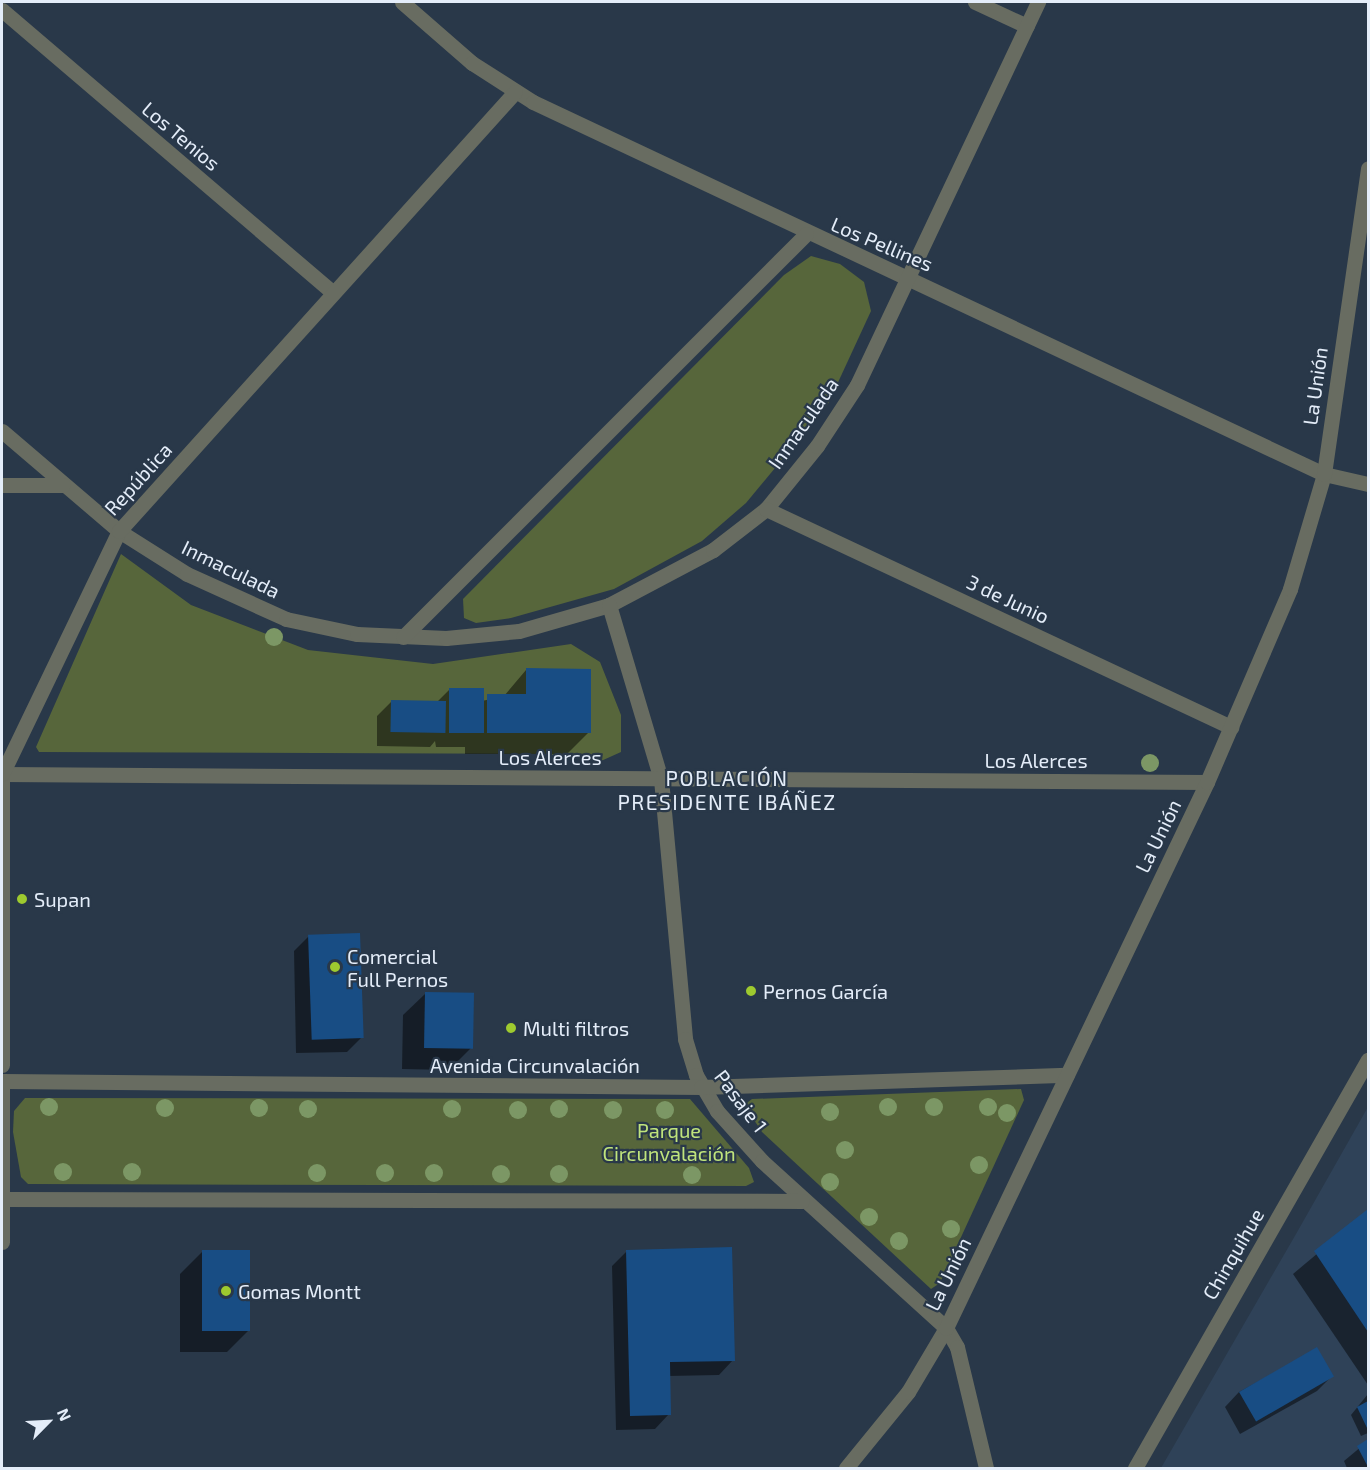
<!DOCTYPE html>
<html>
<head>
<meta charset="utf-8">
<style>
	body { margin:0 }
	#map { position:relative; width:1370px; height:1470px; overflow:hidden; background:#293849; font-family:"Exo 2",sans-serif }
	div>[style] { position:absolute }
	.built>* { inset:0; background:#2f4258 }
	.green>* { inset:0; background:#57663b }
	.shadow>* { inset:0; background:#0007 }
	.building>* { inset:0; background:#184d84; transform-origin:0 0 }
	.street>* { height:15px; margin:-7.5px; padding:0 7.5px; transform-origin:7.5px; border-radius:7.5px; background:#686c61 }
	.trees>* { width:18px; height:18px; margin:-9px; border-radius:50%; background:#7c9765 }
	.dots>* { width:16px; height:16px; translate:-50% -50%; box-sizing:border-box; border:3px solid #293849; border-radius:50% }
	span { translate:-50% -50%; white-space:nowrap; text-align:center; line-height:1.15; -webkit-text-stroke:4.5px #293849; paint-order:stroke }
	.street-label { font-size:20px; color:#e4edf9 }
	.poi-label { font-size:20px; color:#e4edf9 }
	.left { translate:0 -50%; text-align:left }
	.park-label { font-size:20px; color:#c0e47c }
	.neighbourhood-label { font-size:21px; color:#e4edf9; letter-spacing:1.5px }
	.frame { position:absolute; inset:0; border:3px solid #e4edf9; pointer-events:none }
	.north { position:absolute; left:18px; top:1392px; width:60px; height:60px; -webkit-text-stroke:4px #293849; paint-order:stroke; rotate:66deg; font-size:16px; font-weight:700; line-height:24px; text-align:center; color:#e4edf9 }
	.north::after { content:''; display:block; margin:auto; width:21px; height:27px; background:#e4edf9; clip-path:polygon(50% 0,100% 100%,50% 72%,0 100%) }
</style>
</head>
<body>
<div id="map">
	<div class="built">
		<div style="clip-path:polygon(1368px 1107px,1368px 1468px,1161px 1468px,1296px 1234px)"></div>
	</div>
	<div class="green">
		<div style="clip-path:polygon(811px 256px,840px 264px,864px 282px,871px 311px,828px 404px,746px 503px,702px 541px,614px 589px,511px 618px,476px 623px,464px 618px,463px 599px,784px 275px)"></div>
		<div style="clip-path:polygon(121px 554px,191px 605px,308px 650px,433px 664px,571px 644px,600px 662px,621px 715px,621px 752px,601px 761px,546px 754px,39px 752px,36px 747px)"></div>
		<div style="clip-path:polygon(1021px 1089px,1024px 1100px,940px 1283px,931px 1289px,762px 1132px,744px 1105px,752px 1099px)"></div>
		<div style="clip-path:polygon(25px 1098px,690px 1099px,749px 1168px,754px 1182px,746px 1186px,28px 1184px,21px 1177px,13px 1132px,14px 1111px)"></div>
	</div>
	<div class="shadow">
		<div style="clip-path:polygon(526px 670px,589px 732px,567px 754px,465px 754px,465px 747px,436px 747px,435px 741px,430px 747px,377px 746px,377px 716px,391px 702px,437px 702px,450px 689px,482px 701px,504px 696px)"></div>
		<div style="clip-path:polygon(309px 936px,361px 1038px,347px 1052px,296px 1053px,294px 951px)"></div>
		<div style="clip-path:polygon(425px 994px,471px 1048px,449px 1070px,402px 1069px,403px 1015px)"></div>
		<div style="clip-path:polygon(1368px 1211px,1368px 1385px,1293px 1274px)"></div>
		<div style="clip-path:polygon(627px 1251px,733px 1360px,719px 1375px,668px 1376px,669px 1414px,655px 1429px,616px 1430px,612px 1266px)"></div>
		<div style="clip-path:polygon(202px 1252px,248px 1331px,227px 1352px,180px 1352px,180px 1274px)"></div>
		<div style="clip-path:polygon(1316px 1350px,1332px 1376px,1317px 1391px,1240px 1434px,1225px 1407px,1239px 1392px)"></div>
		<div style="clip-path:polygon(1368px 1394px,1368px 1433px,1361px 1436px,1351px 1415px)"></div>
		<div style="clip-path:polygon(1368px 1441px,1368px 1468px,1347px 1468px,1344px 1461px)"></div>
	</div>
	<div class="building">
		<div style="clip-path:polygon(526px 668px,591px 669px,591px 733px,487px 733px,487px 694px,526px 694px)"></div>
		<div style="left:449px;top:688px;width:35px;height:45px"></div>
		<div style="left:391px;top:700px;width:55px;height:32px;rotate:1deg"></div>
		<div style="left:360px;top:933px;width:105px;height:52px;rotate:88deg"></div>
		<div style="left:425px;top:992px;width:49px;height:56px;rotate:1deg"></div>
		<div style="clip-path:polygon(1368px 1209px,1368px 1332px,1314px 1251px)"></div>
		<div style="clip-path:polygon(732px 1247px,735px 1361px,670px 1362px,671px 1415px,630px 1416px,626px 1250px)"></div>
		<div style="left:202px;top:1250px;width:48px;height:81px"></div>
		<div style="left:1317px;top:1347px;width:34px;height:90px;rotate:60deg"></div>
		<div style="clip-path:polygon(1368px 1401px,1368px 1430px,1357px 1407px)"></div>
		<div style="clip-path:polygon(1368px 1439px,1368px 1467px,1357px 1446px)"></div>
	</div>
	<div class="street">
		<div style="left:402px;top:2px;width:93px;rotate:41.1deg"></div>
		<div style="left:472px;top:63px;width:72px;rotate:32.6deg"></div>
		<div style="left:533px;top:102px;width:874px;rotate:25.19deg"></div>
		<div style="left:1324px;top:474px;width:45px;rotate:12.8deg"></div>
		<div style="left:975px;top:2px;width:57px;rotate:24.8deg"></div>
		<div style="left:2px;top:10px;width:435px;rotate:40.5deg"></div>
		<div style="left:2px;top:431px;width:154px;rotate:40.5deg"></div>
		<div style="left:119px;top:531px;width:80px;rotate:32.3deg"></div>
		<div style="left:187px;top:574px;width:109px;rotate:24.4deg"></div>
		<div style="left:286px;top:619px;width:73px;rotate:11.9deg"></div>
		<div style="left:357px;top:634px;width:89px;rotate:2.6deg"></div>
		<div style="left:446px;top:638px;width:73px;rotate:-5.5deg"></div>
		<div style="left:519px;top:631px;width:94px;rotate:-16.1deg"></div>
		<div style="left:609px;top:605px;width:118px;rotate:-27.9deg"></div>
		<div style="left:713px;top:550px;width:67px;rotate:-37.7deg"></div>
		<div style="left:766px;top:509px;width:81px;rotate:-51deg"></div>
		<div style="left:817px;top:446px;width:73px;rotate:-56.7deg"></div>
		<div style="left:857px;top:385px;width:424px;rotate:-64.7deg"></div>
		<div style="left:2px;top:485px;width:61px"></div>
		<div style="left:766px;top:509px;width:514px;rotate:25.12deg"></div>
		<div style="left:609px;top:605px;width:182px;rotate:73.4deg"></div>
		<div style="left:661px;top:779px;width:261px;rotate:84.7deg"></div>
		<div style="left:685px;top:1039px;width:38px;rotate:73deg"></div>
		<div style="left:696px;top:1075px;width:42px;rotate:59.7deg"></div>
		<div style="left:717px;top:1111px;width:67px;rotate:48deg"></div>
		<div style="left:762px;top:1161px;width:248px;rotate:42.2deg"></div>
		<div style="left:946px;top:1328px;width:22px;rotate:60deg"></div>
		<div style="left:957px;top:1347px;width:124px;rotate:76.5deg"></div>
		<div style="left:403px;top:637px;width:570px;rotate:-45deg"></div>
		<div style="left:2px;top:774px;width:1205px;rotate:0.38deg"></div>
		<div style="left:2px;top:1065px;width:291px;rotate:-90deg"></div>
		<div style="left:2px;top:774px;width:270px;rotate:-64.3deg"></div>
		<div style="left:119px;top:531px;width:591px;rotate:-47.95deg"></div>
		<div style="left:2px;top:1081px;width:699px;rotate:0.49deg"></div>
		<div style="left:701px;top:1087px;width:366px;rotate:-1.9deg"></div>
		<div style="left:2px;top:1083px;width:159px;rotate:90deg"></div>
		<div style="left:2px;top:1199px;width:800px;rotate:0.14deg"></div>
		<div style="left:846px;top:1468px;width:98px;rotate:-50.8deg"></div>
		<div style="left:908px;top:1392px;width:74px;rotate:-59.3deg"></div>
		<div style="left:946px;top:1328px;width:605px;rotate:-64.45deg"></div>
		<div style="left:1207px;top:782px;width:210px;rotate:-66.7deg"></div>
		<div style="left:1290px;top:589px;width:120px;rotate:-73.5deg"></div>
		<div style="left:1324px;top:474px;width:309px;rotate:-81.8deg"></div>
		<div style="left:1135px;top:1468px;width:470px;rotate:-60.3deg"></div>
	</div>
	<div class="trees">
		<div style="left:274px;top:637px"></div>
		<div style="left:1150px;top:763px"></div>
		<div style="left:49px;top:1107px"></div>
		<div style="left:888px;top:1107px"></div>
		<div style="left:934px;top:1107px"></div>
		<div style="left:988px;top:1107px"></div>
		<div style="left:165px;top:1108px"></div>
		<div style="left:259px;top:1108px"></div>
		<div style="left:308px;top:1109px"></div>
		<div style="left:452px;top:1109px"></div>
		<div style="left:559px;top:1109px"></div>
		<div style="left:518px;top:1110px"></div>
		<div style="left:613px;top:1110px"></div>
		<div style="left:665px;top:1110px"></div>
		<div style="left:830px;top:1112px"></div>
		<div style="left:1007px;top:1113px"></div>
		<div style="left:845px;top:1150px"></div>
		<div style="left:979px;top:1165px"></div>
		<div style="left:63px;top:1172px"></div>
		<div style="left:132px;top:1172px"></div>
		<div style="left:317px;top:1173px"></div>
		<div style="left:385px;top:1173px"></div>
		<div style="left:434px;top:1173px"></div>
		<div style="left:501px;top:1174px"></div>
		<div style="left:559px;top:1174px"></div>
		<div style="left:692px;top:1175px"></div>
		<div style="left:830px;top:1182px"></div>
		<div style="left:869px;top:1217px"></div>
		<div style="left:951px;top:1229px"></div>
		<div style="left:899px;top:1241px"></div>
	</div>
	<div class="dots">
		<div style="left:22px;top:899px;background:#9eca2f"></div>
		<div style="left:335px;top:967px;background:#9eca2f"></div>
		<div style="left:751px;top:991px;background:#9eca2f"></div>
		<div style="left:511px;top:1028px;background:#9eca2f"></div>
		<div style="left:226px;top:1291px;background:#9eca2f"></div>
	</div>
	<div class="street-label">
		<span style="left:181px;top:136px;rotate:40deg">Los Tenios</span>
		<span style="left:882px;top:244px;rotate:23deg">Los Pellines</span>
		<span style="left:1315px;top:386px;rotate:-82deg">La Unión</span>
		<span style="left:803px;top:423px;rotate:-55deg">Inmaculada</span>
		<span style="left:138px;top:479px;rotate:-48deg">República</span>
		<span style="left:231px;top:569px;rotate:26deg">Inmaculada</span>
		<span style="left:1008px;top:599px;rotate:25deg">3 de Junio</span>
		<span style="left:550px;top:757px">Los Alerces</span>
		<span style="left:1036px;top:760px">Los Alerces</span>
		<span style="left:1158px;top:836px;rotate:-64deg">La Unión</span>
		<span style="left:535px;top:1065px">Avenida Circunvalación</span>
		<span style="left:741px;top:1101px;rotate:53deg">Pasaje 1</span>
		<span style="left:1233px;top:1254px;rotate:-60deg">Chinquihue</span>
		<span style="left:948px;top:1274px;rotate:-64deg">La Unión</span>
	</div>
	<div class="poi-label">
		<span class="left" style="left:34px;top:899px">Supan</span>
		<span class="left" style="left:347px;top:968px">Comercial<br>Full Pernos</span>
		<span class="left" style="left:763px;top:991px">Pernos García</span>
		<span class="left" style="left:523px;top:1028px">Multi filtros</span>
		<span class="left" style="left:238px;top:1291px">Gomas Montt</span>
	</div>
	<div class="park-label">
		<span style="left:669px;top:1142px">Parque<br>Circunvalación</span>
	</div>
	<div class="neighbourhood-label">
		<span style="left:727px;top:790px">POBLACIÓN<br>PRESIDENTE IBÁÑEZ</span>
	</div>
	<div class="frame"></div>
	<div class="north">N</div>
</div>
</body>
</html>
